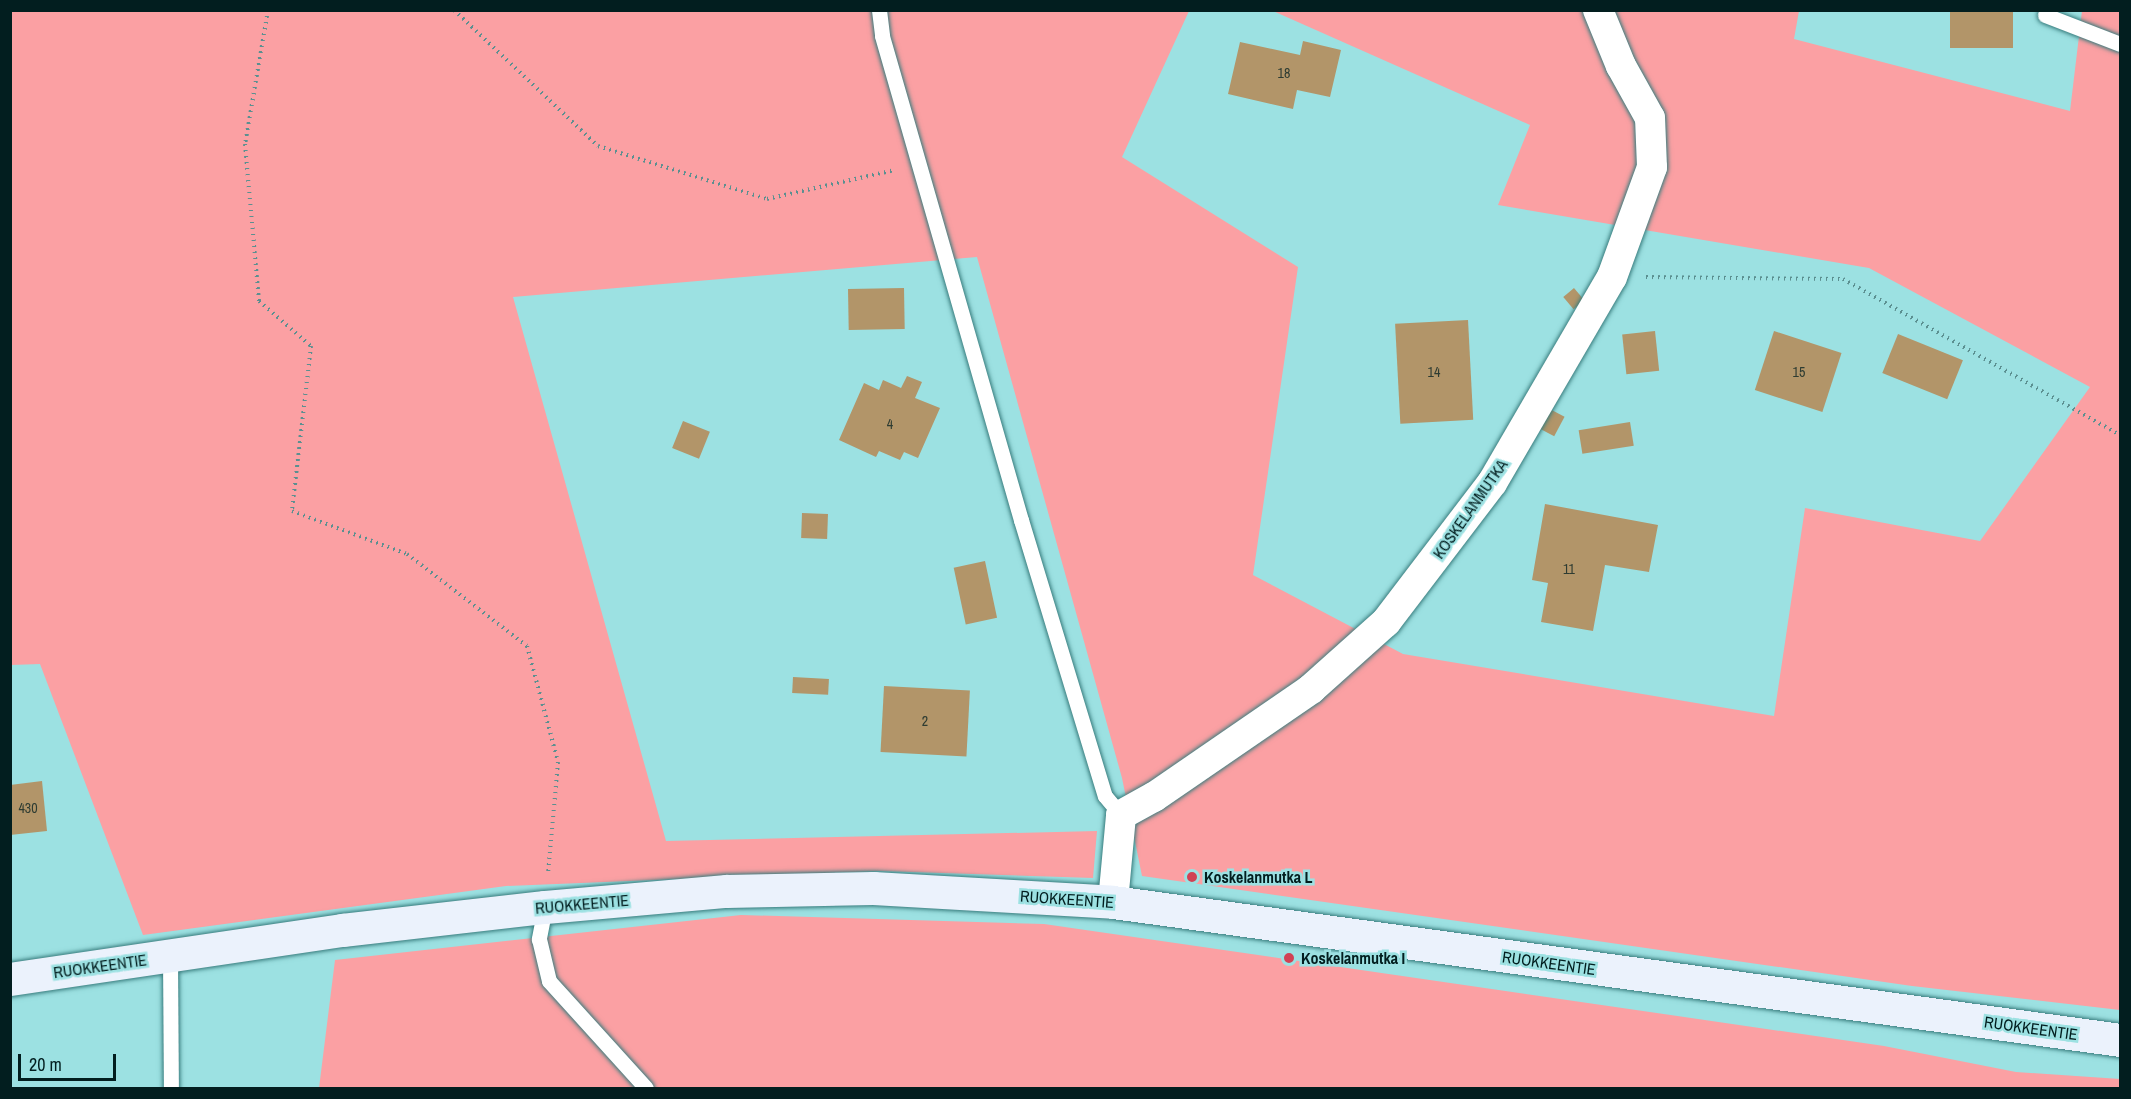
<!DOCTYPE html>
<html>
<head>
<meta charset="utf-8">
<style>
	body { margin:0 }
	#map { position:relative; width:2131px; height:1099px; overflow:hidden; background:#9ce1e2; font-family:"Archivo Narrow",sans-serif }
	div>[style] { position:absolute }
	.green>* { inset:0; background:#fba0a3 }
	.building>* { inset:0; background:#b29569; transform-origin:0 0 }
	.path>* { height:4px; margin-top:-2px; transform-origin:0; background:repeating-linear-gradient(90deg,#5b8f90 0 1.5px,transparent 0 6px) }
	.roads { filter:drop-shadow(0 0 2px #387c7d) drop-shadow(0 0 2px #387c7d) }
	.lane>* { height:15px; margin:-7.5px; padding:0 7.5px; transform-origin:7.5px; border-radius:7.5px; background:#fff }
	.street>* { height:30px; margin:-15px; padding:0 15px; transform-origin:15px; border-radius:15px; background:#fff }
	.secondary>* { height:33px; margin:-16.5px; padding:0 16.5px; transform-origin:16.5px; border-radius:16.5px; background:#ebf2fc }
	.dots>* { width:16px; height:16px; translate:-50% -50%; box-sizing:border-box; border:3px solid #9ce1e2; border-radius:50% }
	span { translate:-50% -50%; white-space:nowrap; text-align:center; line-height:1.15; -webkit-text-stroke:5px #9ce1e2; paint-order:stroke }
	.number-label { font-size:14px; color:#2e3c32 }
	.number-label span { -webkit-text-stroke-width:0 }
	.street-label { font-size:16px; color:#021e1f }
	.poi-label { font-size:16px; color:#021e1f; font-weight:700 }
	.left { translate:0 -50%; text-align:left }
	.frame { position:absolute; inset:0; border:12px solid #021e1f; pointer-events:none }
	.scale { position:absolute; left:18px; top:1054px; width:98px; height:27px; box-sizing:border-box; border:3px solid #021e1f; border-top:0; padding-left:8px; font-size:18px; line-height:21px; white-space:nowrap; color:#021e1f; -webkit-text-stroke:4px #9ce1e2; paint-order:stroke }
</style>
</head>
<body>
<div id="map">
	<div class="green">
		<div style="clip-path:polygon(10px 11px,1189px 11px,1122px 157px,1298px 267px,1253px 575px,1403px 654px,1774px 716px,1805px 508px,1980px 541px,2090px 387px,1869px 268px,1498px 205px,1530px 125px,1273px 11px,1799px 11px,1794px 39px,2070px 111px,2082px 11px,2120px 11px,2120px 1010px,1912px 986px,1142px 876px,1122px 778px,977px 257px,513px 297px,666px 841px,1097px 831px,1093px 878px,879px 871px,506px 886px,143px 935px,40px 664px,11px 665px)"></div>
		<div style="clip-path:polygon(741px 915px,1044px 924px,1884px 1046px,2016px 1072px,2120px 1079px,2120px 1088px,319px 1088px,335px 960px)"></div>
	</div>
	<div class="building">
		<div style="left:1950px;top:10px;width:63px;height:38px"></div>
		<div style="clip-path:polygon(1303px 41px,1341px 50px,1330px 97px,1297px 90px,1293px 109px,1228px 94px,1240px 42px,1300px 55px)"></div>
		<div style="left:904px;top:288px;width:41px;height:56px;rotate:89deg"></div>
		<div style="left:1574px;top:288px;width:16px;height:14px;rotate:50deg"></div>
		<div style="left:1468px;top:320px;width:100px;height:73px;rotate:87deg"></div>
		<div style="left:1655px;top:331px;width:40px;height:33px;rotate:84deg"></div>
		<div style="left:1774px;top:331px;width:71px;height:62px;rotate:18deg"></div>
		<div style="left:1898px;top:334px;width:70px;height:42px;rotate:22deg"></div>
		<div style="clip-path:polygon(907px 376px,922px 382px,915px 398px,940px 408px,918px 458px,904px 452px,900px 460px,879px 451px,876px 457px,839px 440px,864px 383px,879px 390px,883px 380px,901px 388px)"></div>
		<div style="left:1546px;top:407px;width:21px;height:22px;rotate:28deg"></div>
		<div style="left:683px;top:421px;width:29px;height:29px;rotate:22deg"></div>
		<div style="left:1630px;top:422px;width:24px;height:52px;rotate:81deg"></div>
		<div style="clip-path:polygon(1545px 504px,1658px 525px,1649px 572px,1605px 565px,1593px 631px,1541px 622px,1548px 583px,1532px 580px)"></div>
		<div style="left:802px;top:513px;width:26px;height:25px;rotate:2deg"></div>
		<div style="left:985px;top:561px;width:58px;height:32px;rotate:78deg"></div>
		<div style="left:793px;top:677px;width:36px;height:16px;rotate:3deg"></div>
		<div style="left:884px;top:686px;width:86px;height:66px;rotate:3deg"></div>
		<div style="clip-path:polygon(42px 781px,47px 831px,10px 835px,10px 785px)"></div>
	</div>
	<div class="path">
		<div style="left:268px;top:10px;width:136px;rotate:99.7deg"></div>
		<div style="left:245px;top:144px;width:158px;rotate:84.9deg"></div>
		<div style="left:259px;top:301px;width:69px;rotate:40.9deg"></div>
		<div style="left:311px;top:346px;width:166px;rotate:96.6deg"></div>
		<div style="left:292px;top:511px;width:123px;rotate:20.5deg"></div>
		<div style="left:407px;top:554px;width:151px;rotate:37.5deg"></div>
		<div style="left:527px;top:646px;width:120px;rotate:75deg"></div>
		<div style="left:558px;top:762px;width:112px;rotate:95.1deg"></div>
		<div style="left:454px;top:10px;width:198px;rotate:43.4deg"></div>
		<div style="left:598px;top:146px;width:177px;rotate:17.4deg"></div>
		<div style="left:767px;top:199px;width:131px;rotate:-12.8deg"></div>
		<div style="left:1646px;top:277px;width:197px;rotate:0.6deg"></div>
		<div style="left:1843px;top:279px;width:318px;rotate:29.4deg"></div>
	</div>
	<div class="roads">
		<div class="lane">
			<div style="left:879px;top:10px;width:26px;rotate:83deg"></div>
			<div style="left:882px;top:36px;width:504px;rotate:73.98deg"></div>
			<div style="left:1021px;top:520px;width:288px;rotate:73.1deg"></div>
			<div style="left:1105px;top:796px;width:25px;rotate:50deg"></div>
			<div style="left:2045px;top:15px;width:80px;rotate:21.1deg"></div>
			<div style="left:545px;top:907px;width:33px;rotate:101deg"></div>
			<div style="left:539px;top:939px;width:43px;rotate:76.6deg"></div>
			<div style="left:549px;top:981px;width:144px;rotate:47.8deg"></div>
			<div style="left:170px;top:956px;width:132px;rotate:89.6deg"></div>
		</div>
		<div class="street">
			<div style="left:1113px;top:902px;width:87px;rotate:-84.7deg"></div>
			<div style="left:1121px;top:815px;width:38px;rotate:-29deg"></div>
			<div style="left:1154px;top:797px;width:191px;rotate:-34.5deg"></div>
			<div style="left:1311px;top:689px;width:101px;rotate:-41.8deg"></div>
			<div style="left:1386px;top:622px;width:175px;rotate:-52.7deg"></div>
			<div style="left:1492px;top:483px;width:238px;rotate:-59.8deg"></div>
			<div style="left:1612px;top:277px;width:117px;rotate:-70deg"></div>
			<div style="left:1652px;top:167px;width:49px;rotate:-92.3deg"></div>
			<div style="left:1650px;top:118px;width:60px;rotate:-119.1deg"></div>
			<div style="left:1621px;top:66px;width:61px;rotate:-112.3deg"></div>
		</div>
		<div class="secondary">
			<div style="left:10px;top:979px;width:336px;rotate:-8.4deg"></div>
			<div style="left:342px;top:930px;width:204px;rotate:-6.5deg"></div>
			<div style="left:545px;top:907px;width:182px;rotate:-5.1deg"></div>
			<div style="left:726px;top:891px;width:147px;rotate:-1.2deg"></div>
			<div style="left:873px;top:888px;width:240px;rotate:3.3deg"></div>
			<div style="left:1113px;top:902px;width:1016px;rotate:7.8deg"></div>
		</div>
	</div>
	<div class="dots">
		<div style="left:1192px;top:877px;background:#d14154"></div>
		<div style="left:1289px;top:958px;background:#d14154"></div>
	</div>
	<div class="number-label">
		<span style="left:1284px;top:73px">18</span>
		<span style="left:1434px;top:372px">14</span>
		<span style="left:1799px;top:372px">15</span>
		<span style="left:890px;top:424px">4</span>
		<span style="left:1569px;top:569px">11</span>
		<span style="left:925px;top:721px">2</span>
		<span style="left:28px;top:808px">430</span>
	</div>
	<div class="street-label">
		<span style="left:1470px;top:509px;rotate:-55deg">KOSKELANMUTKA</span>
		<span style="left:1067px;top:899px;rotate:4deg">RUOKKEENTIE</span>
		<span style="left:582px;top:904px;rotate:-5deg">RUOKKEENTIE</span>
		<span style="left:1549px;top:963px;rotate:8deg">RUOKKEENTIE</span>
		<span style="left:100px;top:966px;rotate:-8deg">RUOKKEENTIE</span>
		<span style="left:2031px;top:1028px;rotate:8deg">RUOKKEENTIE</span>
	</div>
	<div class="poi-label">
		<span class="left" style="left:1204px;top:877px">Koskelanmutka L</span>
		<span class="left" style="left:1301px;top:958px">Koskelanmutka I</span>
	</div>
	<div class="frame"></div>
	<div class="scale">20 m</div>
</div>
</body>
</html>
